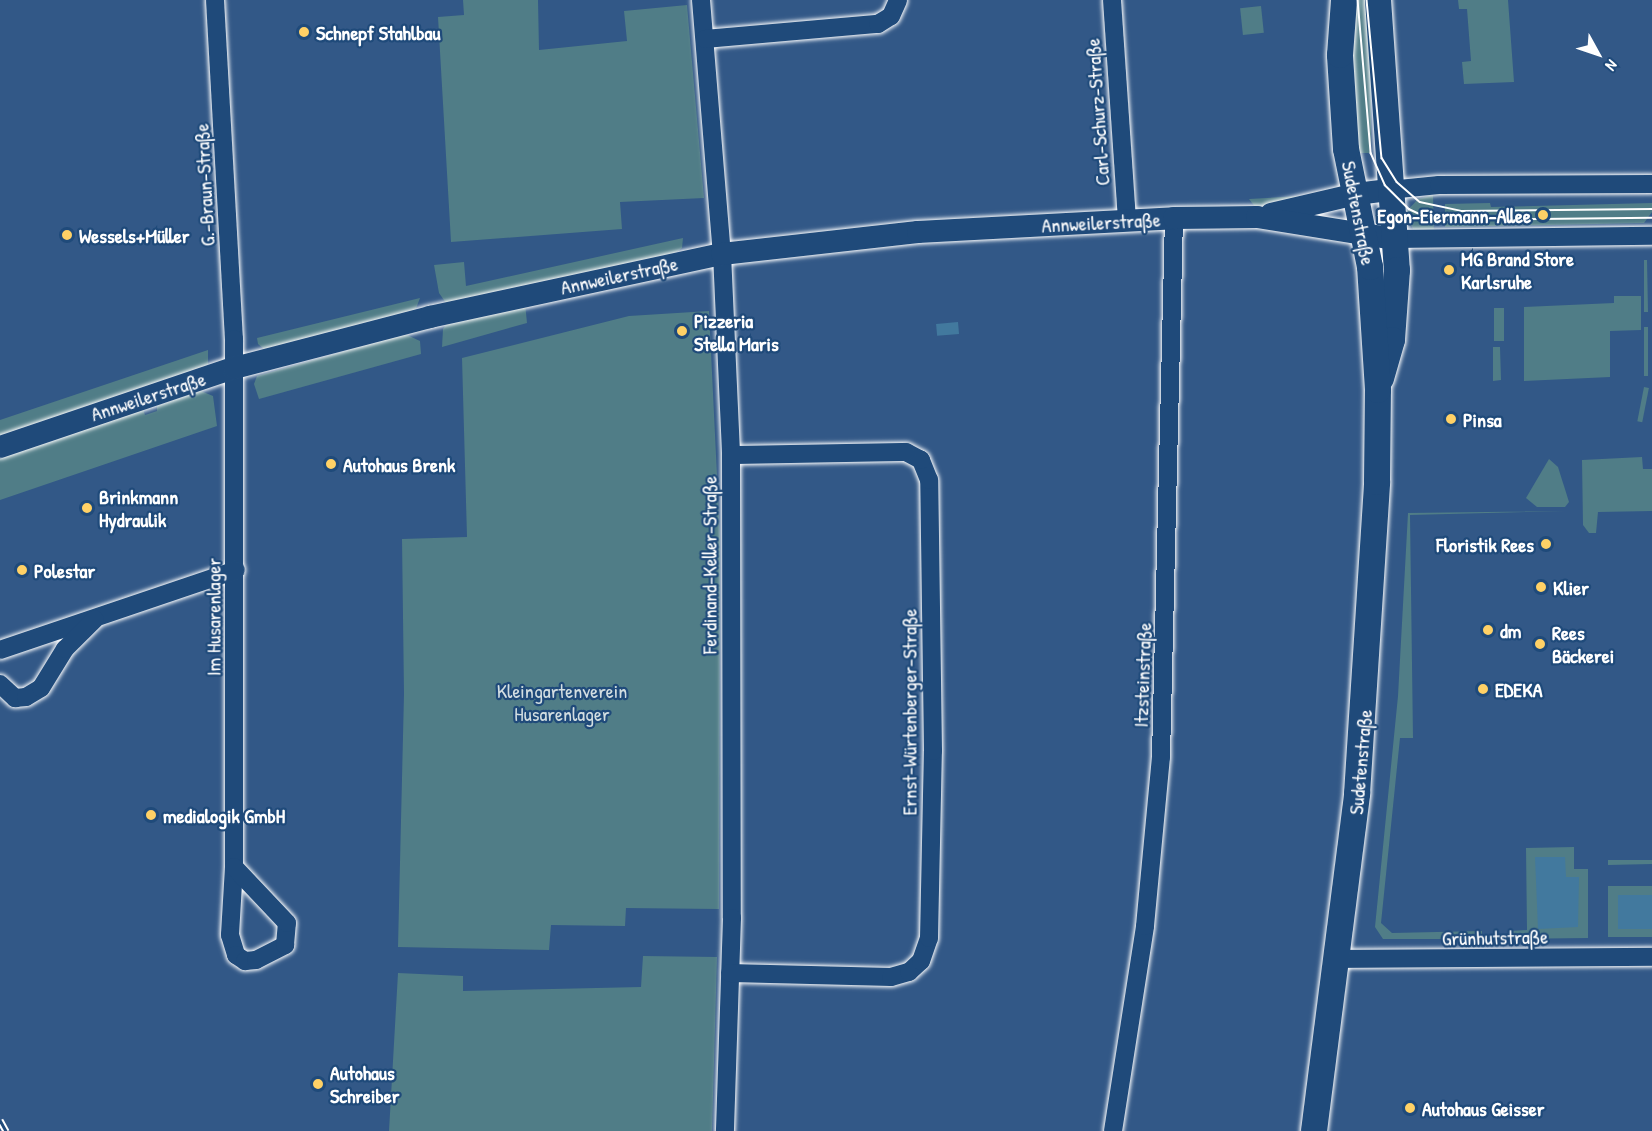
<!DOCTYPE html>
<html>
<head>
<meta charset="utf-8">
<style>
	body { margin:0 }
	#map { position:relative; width:1652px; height:1131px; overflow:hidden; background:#325887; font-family:"Patrick Hand",sans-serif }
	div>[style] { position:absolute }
	.green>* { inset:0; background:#507d87; transform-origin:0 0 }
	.water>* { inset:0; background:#42799e; transform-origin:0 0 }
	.roads { filter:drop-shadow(0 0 2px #fff) drop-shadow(0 0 2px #fff) }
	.minor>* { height:18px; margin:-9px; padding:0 9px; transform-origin:9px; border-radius:9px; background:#1f4a7a }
	.tertiary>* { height:22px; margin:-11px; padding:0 11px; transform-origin:11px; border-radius:11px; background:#1f4a7a }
	.secondary>* { height:26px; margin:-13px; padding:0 13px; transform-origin:13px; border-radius:13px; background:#1f4a7a }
	.tram>* { height:1.5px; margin:-0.75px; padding:0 0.75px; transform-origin:0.75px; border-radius:0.75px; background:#fff }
	.rail>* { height:7px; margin-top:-3.5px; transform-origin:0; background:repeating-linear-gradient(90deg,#1f4a7a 0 14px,#fff 0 28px); box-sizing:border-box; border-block:2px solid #fff }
	.dots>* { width:16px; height:16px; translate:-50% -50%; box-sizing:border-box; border:3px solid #1f4a7a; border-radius:50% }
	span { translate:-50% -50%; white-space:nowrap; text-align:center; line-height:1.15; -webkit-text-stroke:4.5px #1f4a7a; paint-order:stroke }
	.poi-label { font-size:20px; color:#fff; font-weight:700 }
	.left { translate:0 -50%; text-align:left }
	.right { translate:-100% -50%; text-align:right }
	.street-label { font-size:20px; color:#fff }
	.park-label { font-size:20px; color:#d3dee1 }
	.north { position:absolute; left:1568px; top:24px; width:60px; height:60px; -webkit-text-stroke:4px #1f4a7a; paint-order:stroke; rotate:130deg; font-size:16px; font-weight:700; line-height:24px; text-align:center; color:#fff }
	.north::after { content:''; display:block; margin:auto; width:21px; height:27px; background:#fff; clip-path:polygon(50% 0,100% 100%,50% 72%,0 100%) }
</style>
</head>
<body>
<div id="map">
	<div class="green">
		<div style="clip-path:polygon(463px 0,538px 0,539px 50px,627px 41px,624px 11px,687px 5px,704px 198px,620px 202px,622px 229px,451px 242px,438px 17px,464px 15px)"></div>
		<div style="left:1351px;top:0;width:20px;height:153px"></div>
		<div style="clip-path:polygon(1458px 0,1508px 0,1514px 82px,1464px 84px,1462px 62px,1471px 61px,1467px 9px,1459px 9px)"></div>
		<div style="left:1261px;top:6px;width:27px;height:21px;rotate:84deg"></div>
		<div style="clip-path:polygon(1317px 195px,1256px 208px,1249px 199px)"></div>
		<div style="clip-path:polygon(1433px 195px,1434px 236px,1413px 229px,1405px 213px,1418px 199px)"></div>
		<div style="clip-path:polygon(1490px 203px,1491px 207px,1652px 203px,1652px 212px,1644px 223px,1445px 227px,1445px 204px)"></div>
		<div style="clip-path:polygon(683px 238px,682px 248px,669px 257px,446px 303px,439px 293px,434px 265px,464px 262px,466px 286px)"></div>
		<div style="clip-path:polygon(1644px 260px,1647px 260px,1648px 312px,1644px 312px)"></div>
		<div style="clip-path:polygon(1614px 296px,1641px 296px,1641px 330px,1610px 331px,1610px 377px,1524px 381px,1524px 307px,1614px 303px)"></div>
		<div style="clip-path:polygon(420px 298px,415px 311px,264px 349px,258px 344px,257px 338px)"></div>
		<div style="clip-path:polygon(525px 303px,527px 323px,442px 347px,443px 329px,448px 322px)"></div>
		<div style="left:1494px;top:308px;width:10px;height:33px"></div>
		<div style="clip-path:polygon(709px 311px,720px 538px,719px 909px,626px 908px,625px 926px,551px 925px,549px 950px,398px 947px,404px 694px,402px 539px,467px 537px,462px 358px,629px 316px)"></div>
		<div style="left:1644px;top:327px;width:4px;height:49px"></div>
		<div style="clip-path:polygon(405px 334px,420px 341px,421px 354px,259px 399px,254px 384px,257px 376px)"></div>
		<div style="clip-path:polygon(1493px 347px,1500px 347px,1501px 380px,1493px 381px)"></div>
		<div style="clip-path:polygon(208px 350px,208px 364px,201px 371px,0 439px,0 420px)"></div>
		<div style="left:1644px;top:387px;width:5px;height:35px;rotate:11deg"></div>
		<div style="clip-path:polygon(201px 391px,213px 396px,217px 426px,0 500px,0 456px,143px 409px,145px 415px,157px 411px,157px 406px)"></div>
		<div style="clip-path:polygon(1642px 457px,1643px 469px,1652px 469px,1652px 511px,1598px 512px,1596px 533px,1589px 533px,1583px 525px,1582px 460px)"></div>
		<div style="clip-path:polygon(1549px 459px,1558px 467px,1569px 502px,1565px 507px,1537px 507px,1526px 498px)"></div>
		<div style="clip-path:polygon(1566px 511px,1410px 515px,1413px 738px,1400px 738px,1381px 923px,1392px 933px,1482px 931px,1482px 939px,1383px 939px,1375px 927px,1398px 696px,1408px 513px)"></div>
		<div style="clip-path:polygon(1574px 847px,1574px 869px,1588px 869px,1588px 938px,1510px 939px,1510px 931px,1527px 930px,1526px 848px)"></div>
		<div style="clip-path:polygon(1608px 860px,1652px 860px,1652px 864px,1608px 865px)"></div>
		<div style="left:1652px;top:886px;width:51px;height:44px;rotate:90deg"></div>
		<div style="clip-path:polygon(643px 956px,717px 957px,712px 1131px,389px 1131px,398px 973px,463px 976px,463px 991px,641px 987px)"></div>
	</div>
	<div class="water">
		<div style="left:958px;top:322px;width:12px;height:22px;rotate:85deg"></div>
		<div style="clip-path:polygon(1535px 857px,1565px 857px,1566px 877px,1579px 877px,1578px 927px,1538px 929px)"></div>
		<div style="left:1618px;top:895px;width:34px;height:34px"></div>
	</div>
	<div class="roads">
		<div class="minor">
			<div style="left:215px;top:0;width:340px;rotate:86.8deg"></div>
			<div style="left:234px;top:339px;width:528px;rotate:90deg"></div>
			<div style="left:234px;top:867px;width:68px;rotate:93.4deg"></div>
			<div style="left:230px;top:935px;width:21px;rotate:73deg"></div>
			<div style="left:236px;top:955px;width:11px;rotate:34deg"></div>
			<div style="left:245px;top:961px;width:11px;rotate:-5deg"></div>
			<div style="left:256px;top:960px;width:33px;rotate:-27deg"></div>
			<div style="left:285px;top:945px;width:22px;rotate:-85deg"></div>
			<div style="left:287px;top:923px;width:77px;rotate:-133.4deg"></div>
			<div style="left:701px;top:0;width:255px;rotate:85.3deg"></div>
			<div style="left:722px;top:254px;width:201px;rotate:87.4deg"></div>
			<div style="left:731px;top:455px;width:463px;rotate:89.9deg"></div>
			<div style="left:732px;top:918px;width:213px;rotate:91.9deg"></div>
			<div style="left:1112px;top:0;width:221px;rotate:86.1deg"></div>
			<div style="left:705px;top:39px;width:174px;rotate:-5deg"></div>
			<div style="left:878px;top:24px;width:15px;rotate:-32deg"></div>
			<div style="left:891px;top:16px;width:17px;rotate:-66deg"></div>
			<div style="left:1389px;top:190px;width:50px;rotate:-5.7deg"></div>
			<div style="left:1439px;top:185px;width:213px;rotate:-0.3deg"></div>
			<div style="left:1395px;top:239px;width:257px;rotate:-0.7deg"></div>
			<div style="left:0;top:650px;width:249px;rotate:-18.7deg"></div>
			<div style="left:0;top:684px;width:21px;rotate:43deg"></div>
			<div style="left:15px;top:698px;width:11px;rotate:-5deg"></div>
			<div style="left:26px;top:697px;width:17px;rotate:-31deg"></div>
			<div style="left:41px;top:688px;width:46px;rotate:-58.4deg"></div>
			<div style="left:65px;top:649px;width:42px;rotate:-45deg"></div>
			<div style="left:1338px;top:959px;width:314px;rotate:-0.4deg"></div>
			<div style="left:730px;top:973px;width:161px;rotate:1.4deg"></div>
			<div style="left:891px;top:977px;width:19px;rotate:-16deg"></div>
			<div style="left:909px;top:972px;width:16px;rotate:-43deg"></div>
			<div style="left:921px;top:961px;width:24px;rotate:-71deg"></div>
			<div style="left:929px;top:938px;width:187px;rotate:-88.8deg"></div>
			<div style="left:933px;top:751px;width:271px;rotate:-90.8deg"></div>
			<div style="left:929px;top:480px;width:22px;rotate:-112deg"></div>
			<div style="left:921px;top:460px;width:17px;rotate:-152deg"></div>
			<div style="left:906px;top:452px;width:175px;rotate:179deg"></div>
			<div style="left:1113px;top:1131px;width:207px;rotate:-81.1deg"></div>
			<div style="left:1145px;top:926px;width:170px;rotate:-84.6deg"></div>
			<div style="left:1161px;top:757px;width:539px;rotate:-88.62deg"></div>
		</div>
		<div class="tertiary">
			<div style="left:1271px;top:214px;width:87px;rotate:-13.2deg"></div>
			<div style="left:1356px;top:194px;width:33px;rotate:-7deg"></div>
			<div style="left:0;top:447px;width:247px;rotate:-18.7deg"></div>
			<div style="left:234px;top:368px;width:203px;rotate:-14.6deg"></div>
			<div style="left:430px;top:317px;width:299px;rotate:-12.2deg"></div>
			<div style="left:722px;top:254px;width:197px;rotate:-6.4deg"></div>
			<div style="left:918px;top:232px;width:256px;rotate:-3.1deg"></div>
			<div style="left:1174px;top:218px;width:83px;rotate:-0.7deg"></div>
			<div style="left:1257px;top:217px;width:140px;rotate:9.1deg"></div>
		</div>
		<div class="secondary">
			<div style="left:1378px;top:0;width:271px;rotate:86deg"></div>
			<div style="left:1397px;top:270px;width:70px;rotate:94.1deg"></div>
			<div style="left:1392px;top:340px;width:40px;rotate:106deg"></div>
			<div style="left:1314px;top:1131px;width:340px;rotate:-82.7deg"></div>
			<div style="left:1357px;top:794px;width:313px;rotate:-86.3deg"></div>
			<div style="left:1377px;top:482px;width:92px;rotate:-89.4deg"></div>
			<div style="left:1378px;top:390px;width:123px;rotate:-93.7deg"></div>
			<div style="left:1370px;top:267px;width:120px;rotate:-101.5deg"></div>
			<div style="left:1346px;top:149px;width:94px;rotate:-93.7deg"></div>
			<div style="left:1340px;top:55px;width:55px;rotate:-85.8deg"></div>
		</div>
	</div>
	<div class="tram">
		<div style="left:1358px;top:0;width:154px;rotate:85.1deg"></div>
		<div style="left:1371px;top:153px;width:35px;rotate:66deg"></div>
		<div style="left:1385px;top:185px;width:34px;rotate:45deg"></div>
		<div style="left:1409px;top:209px;width:21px;rotate:25deg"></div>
		<div style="left:1428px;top:218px;width:19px;rotate:6deg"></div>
		<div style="left:1447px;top:220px;width:205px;rotate:-0.6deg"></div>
		<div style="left:1367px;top:0;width:159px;rotate:84.6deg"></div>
		<div style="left:1382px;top:158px;width:28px;rotate:58deg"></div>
		<div style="left:1397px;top:182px;width:30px;rotate:41deg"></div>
		<div style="left:1420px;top:202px;width:43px;rotate:12.1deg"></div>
		<div style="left:1462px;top:211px;width:190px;rotate:-0.6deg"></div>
	</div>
	<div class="rail">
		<div style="left:0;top:1120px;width:13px;rotate:61deg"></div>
	</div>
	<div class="dots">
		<div style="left:304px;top:32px;background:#ffd166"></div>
		<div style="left:1543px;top:215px;background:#ffd166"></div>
		<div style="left:67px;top:235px;background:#ffd166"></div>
		<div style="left:1449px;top:270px;background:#ffd166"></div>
		<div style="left:682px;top:331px;background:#ffd166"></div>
		<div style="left:1451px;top:419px;background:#ffd166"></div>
		<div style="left:331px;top:464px;background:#ffd166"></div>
		<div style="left:87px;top:508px;background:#ffd166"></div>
		<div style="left:1546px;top:544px;background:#ffd166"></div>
		<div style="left:22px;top:570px;background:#ffd166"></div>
		<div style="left:1541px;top:587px;background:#ffd166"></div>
		<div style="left:1488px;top:630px;background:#ffd166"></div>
		<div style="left:1540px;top:644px;background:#ffd166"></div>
		<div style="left:1483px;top:689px;background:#ffd166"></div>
		<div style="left:151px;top:815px;background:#ffd166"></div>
		<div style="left:318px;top:1084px;background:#ffd166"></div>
		<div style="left:1410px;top:1108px;background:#ffd166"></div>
	</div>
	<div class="poi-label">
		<span class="left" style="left:316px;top:32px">Schnepf Stahlbau</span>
		<span class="right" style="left:1531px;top:215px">Egon-Eiermann-Allee</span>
		<span class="left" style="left:79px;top:235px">Wessels+Müller</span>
		<span class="left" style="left:1461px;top:270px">MG Brand Store<br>Karlsruhe</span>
		<span class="left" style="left:694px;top:332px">Pizzeria<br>Stella Maris</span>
		<span class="left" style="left:1463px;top:419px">Pinsa</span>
		<span class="left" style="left:343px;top:464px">Autohaus Brenk</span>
		<span class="left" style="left:99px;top:508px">Brinkmann<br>Hydraulik</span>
		<span class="right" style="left:1534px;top:544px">Floristik Rees</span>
		<span class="left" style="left:34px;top:570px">Polestar</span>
		<span class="left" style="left:1553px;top:587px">Klier</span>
		<span class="left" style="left:1500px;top:630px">dm</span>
		<span class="left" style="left:1552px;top:644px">Rees<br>Bäckerei</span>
		<span class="left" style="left:1495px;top:689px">EDEKA</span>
		<span class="left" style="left:163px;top:815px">medialogik GmbH</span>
		<span class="left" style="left:330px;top:1084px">Autohaus<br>Schreiber</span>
		<span class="left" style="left:1422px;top:1108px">Autohaus Geisser</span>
	</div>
	<div class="street-label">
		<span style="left:1097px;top:112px;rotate:-94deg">Carl-Schurz-Straße</span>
		<span style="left:204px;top:185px;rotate:-93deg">G.-Braun-Straße</span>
		<span style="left:1359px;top:213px;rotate:79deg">Sudetenstraße</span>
		<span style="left:1101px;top:222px;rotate:-3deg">Annweilerstraße</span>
		<span style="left:619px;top:275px;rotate:-12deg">Annweilerstraße</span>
		<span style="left:148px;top:396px;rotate:-18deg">Annweilerstraße</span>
		<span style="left:709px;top:565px;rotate:-90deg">Ferdinand-Keller-Straße</span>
		<span style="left:213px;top:617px;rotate:-90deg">Im Husarenlager</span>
		<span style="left:1142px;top:675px;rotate:-88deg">Itzsteinstraße</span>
		<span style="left:909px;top:712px;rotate:-90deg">Ernst-Würtenberger-Straße</span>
		<span style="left:1360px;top:762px;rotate:-85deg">Sudetenstraße</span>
		<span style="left:1495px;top:937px;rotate:-1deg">Grünhutstraße</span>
	</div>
	<div class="park-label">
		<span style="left:562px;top:702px">Kleingartenverein<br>Husarenlager</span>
	</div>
	<div class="north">N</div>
</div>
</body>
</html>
